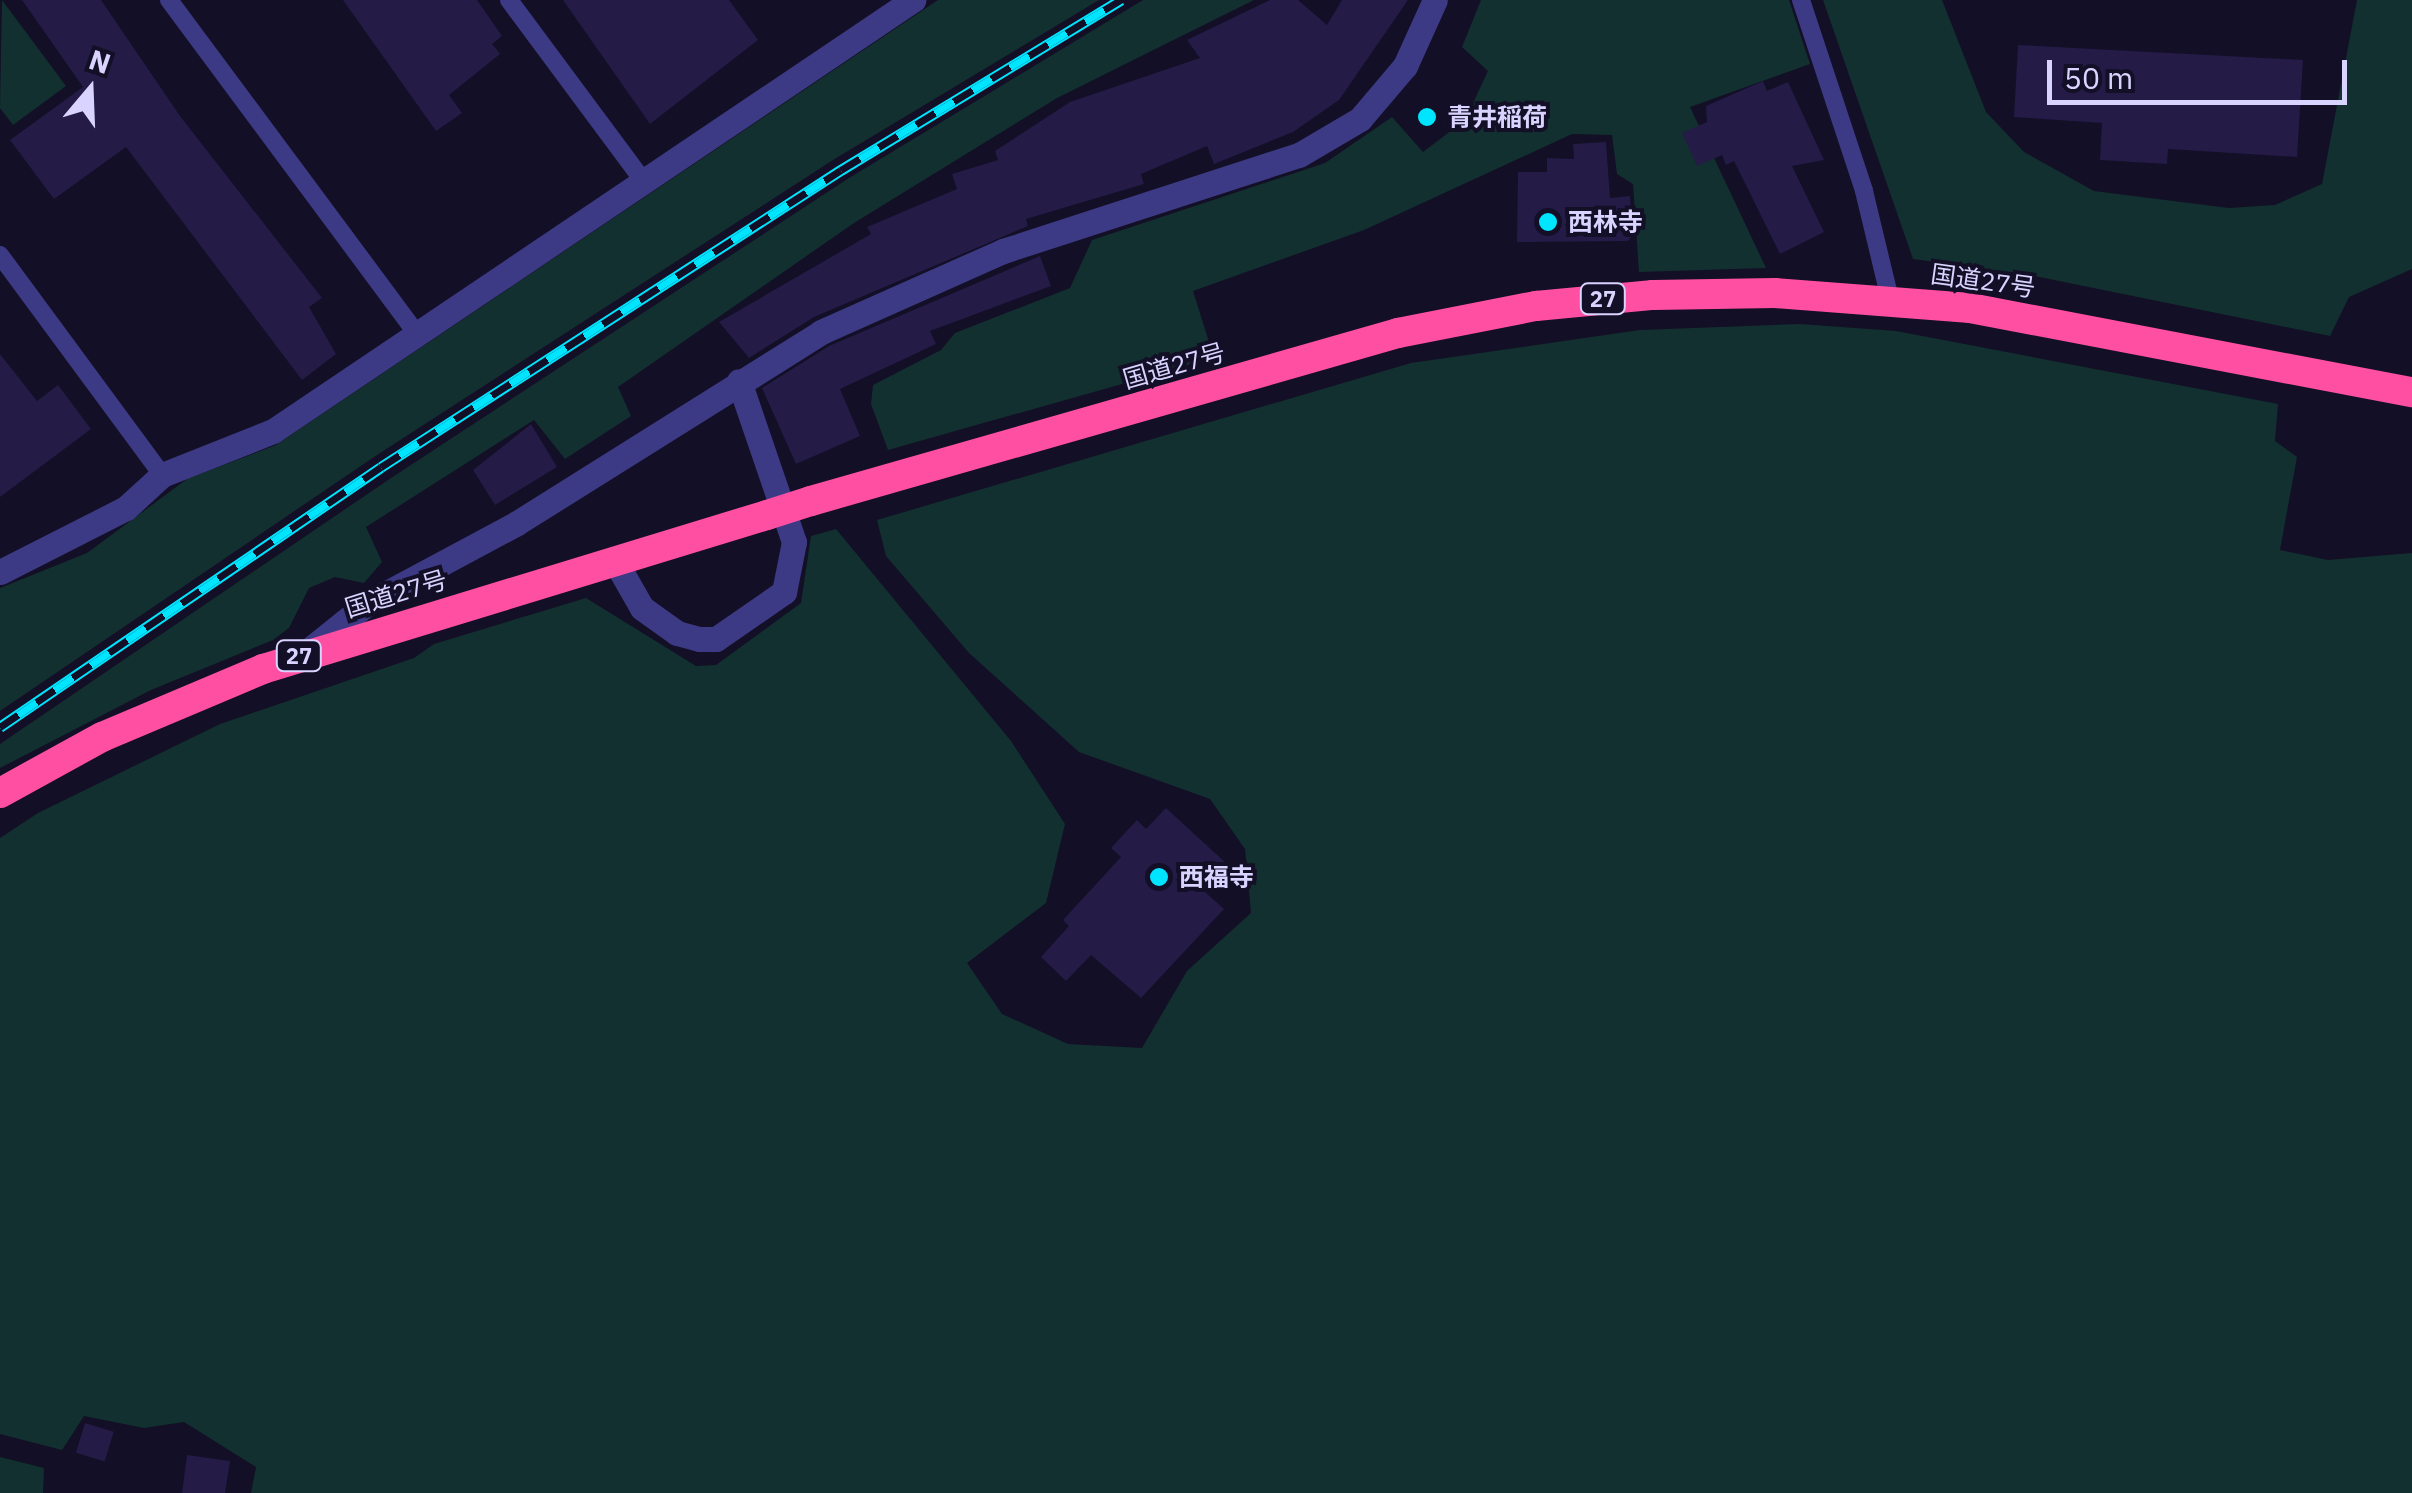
<!DOCTYPE html>
<html>
<head>
<meta charset="utf-8">
<style>
	body { margin:0 }
	#map { position:relative; width:2412px; height:1493px; overflow:hidden; background:#130f26; font-family:"IBM Plex Sans","Noto Sans JP",sans-serif }
	div>[style] { position:absolute }
	.green>* { inset:0; background:#12302f }
	.building>* { inset:0; background:#241b47; transform-origin:0 0 }
	.lane>* { height:18px; margin:-9px; padding:0 9px; transform-origin:9px; border-radius:9px; background:#3d3a85 }
	.street>* { height:25px; margin:-12.5px; padding:0 12.5px; transform-origin:12.5px; border-radius:12.5px; background:#3d3a85 }
	.highway>* { height:30px; margin:-15px; padding:0 15px; transform-origin:15px; border-radius:15px; background:#ff4fa3 }
	.rail>* { height:11px; margin-top:-5.5px; transform-origin:0; background:repeating-linear-gradient(90deg,#130f26 0 22px,#00e5ff 0 44px); box-sizing:border-box; border-block:2px solid #00e5ff }
	.highway-bridge>* { height:30px; margin:-15px; padding:0 15px; transform-origin:15px; border-radius:15px; background:#ff4fa3 }
	.dots>* { width:28px; height:28px; translate:-50% -50%; box-sizing:border-box; border:5px solid #130f26; border-radius:50% }
	span { translate:-50% -50%; white-space:nowrap; text-align:center; line-height:1.15; -webkit-text-stroke:8px #130f26; paint-order:stroke }
	.shield-label span { padding:2px 8px; background:#130f26; border:2px solid; border-radius:8px; -webkit-text-stroke-width:0 }
	.shield-label { font-size:22px; color:#d9d4ff; font-weight:700 }
	.poi-label { font-size:25px; color:#d9d4ff; font-weight:700 }
	.left { translate:0 -50%; text-align:left }
	.street-label { font-size:25px; color:#d9d4ff }
	.north { position:absolute; left:40px; top:40px; width:100px; height:100px; -webkit-text-stroke:8px #130f26; paint-order:stroke; rotate:19deg; font-size:28px; font-weight:700; line-height:40px; text-align:center; color:#d9d4ff }
	.north::after { content:''; display:block; margin:auto; width:35px; height:45px; background:#d9d4ff; clip-path:polygon(50% 0,100% 100%,50% 72%,0 100%) }
	.scale { position:absolute; left:2047px; top:60px; width:300px; height:45px; box-sizing:border-box; border:5px solid #d9d4ff; border-top:0; padding-left:12px; font-size:30px; line-height:35px; white-space:nowrap; color:#d9d4ff; -webkit-text-stroke:8px #130f26; paint-order:stroke }
</style>
</head>
<body>
<div id="map">
	<div class="green">
		<div style="clip-path:polygon(2px 0,66px 86px,13px 125px,0 108px)"></div>
		<div style="clip-path:polygon(938px 0,1099px 0,833px 160px,374px 457px,0 711px,0 588px,87px 553px,187px 479px,276px 445px)"></div>
		<div style="clip-path:polygon(1143px 0,1254px 0,1057px 98px,854px 223px,618px 387px,631px 416px,565px 459px,534px 420px,366px 527px,382px 562px,364px 583px,335px 577px,309px 588px,289px 628px,273px 640px,151px 690px,0 768px,0 744px,391px 478px,849px 178px)"></div>
		<div style="clip-path:polygon(1481px 0,1789px 0,1810px 64px,1690px 107px,1766px 268px,1639px 272px,1633px 184px,1617px 174px,1612px 135px,1572px 134px,1364px 230px,1193px 291px,1214px 358px,888px 450px,871px 404px,873px 385px,941px 350px,955px 333px,1070px 288px,1092px 240px,1325px 163px,1392px 117px,1423px 152px,1465px 120px,1488px 71px,1462px 47px)"></div>
		<div style="clip-path:polygon(1823px 0,1942px 0,1986px 112px,2024px 152px,2094px 191px,2229px 208px,2275px 205px,2322px 184px,2357px 0,2412px 0,2412px 269px,2349px 297px,2330px 336px,2030px 275px,1913px 259px)"></div>
		<div style="clip-path:polygon(1800px 324px,1896px 331px,2278px 404px,2275px 441px,2297px 457px,2280px 550px,2328px 560px,2412px 553px,2412px 1493px,251px 1493px,256px 1467px,184px 1422px,144px 1428px,84px 1416px,62px 1450px,0 1434px,0 838px,38px 813px,220px 724px,414px 658px,434px 644px,586px 598px,696px 666px,716px 665px,801px 603px,811px 536px,836px 529px,1011px 741px,1065px 824px,1046px 903px,967px 963px,1002px 1014px,1068px 1044px,1142px 1048px,1187px 971px,1251px 913px,1245px 849px,1210px 799px,1079px 752px,969px 653px,886px 556px,877px 520px,1411px 363px,1640px 330px)"></div>
		<div style="clip-path:polygon(0 1457px,44px 1468px,43px 1493px,0 1493px)"></div>
	</div>
	<div class="building">
		<div style="clip-path:polygon(22px 0,101px 0,180px 116px,322px 298px,309px 307px,336px 354px,302px 380px,126px 147px,54px 199px,10px 140px,83px 87px)"></div>
		<div style="clip-path:polygon(343px 0,477px 0,502px 36px,492px 44px,500px 54px,449px 95px,462px 113px,436px 131px)"></div>
		<div style="clip-path:polygon(563px 0,729px 0,758px 40px,650px 124px)"></div>
		<div style="clip-path:polygon(1270px 0,1298px 0,1327px 25px,1342px 0,1408px 0,1339px 100px,1293px 132px,1214px 164px,1207px 146px,1141px 174px,1144px 184px,1026px 219px,1028px 226px,814px 317px,749px 358px,719px 322px,871px 234px,867px 227px,957px 189px,952px 174px,998px 160px,995px 151px,1070px 102px,1200px 58px,1187px 40px)"></div>
		<div style="clip-path:polygon(2018px 45px,2303px 60px,2297px 157px,2168px 149px,2167px 164px,2100px 160px,2102px 123px,2014px 117px)"></div>
		<div style="clip-path:polygon(1763px 81px,1767px 91px,1788px 82px,1824px 160px,1792px 166px,1824px 232px,1780px 254px,1734px 161px,1726px 165px,1722px 155px,1697px 166px,1682px 133px,1707px 122px,1706px 106px)"></div>
		<div style="clip-path:polygon(1606px 142px,1610px 198px,1630px 196px,1633px 235px,1628px 241px,1517px 242px,1518px 172px,1547px 172px,1547px 158px,1574px 159px,1573px 144px)"></div>
		<div style="clip-path:polygon(1040px 256px,1051px 286px,930px 331px,936px 344px,840px 389px,860px 436px,796px 464px,762px 388px,829px 346px)"></div>
		<div style="clip-path:polygon(0 354px,37px 401px,58px 385px,91px 429px,0 497px)"></div>
		<div style="clip-path:polygon(531px 424px,557px 467px,495px 505px,473px 470px)"></div>
		<div style="clip-path:polygon(1166px 808px,1227px 864px,1204px 891px,1224px 909px,1141px 998px,1091px 955px,1066px 981px,1041px 957px,1069px 926px,1063px 920px,1121px 857px,1111px 848px,1137px 820px,1146px 829px)"></div>
		<div style="left:85px;top:1423px;width:30px;height:31px;rotate:17deg"></div>
		<div style="clip-path:polygon(187px 1455px,230px 1461px,225px 1493px,182px 1493px)"></div>
	</div>
	<div class="lane">
		<div style="left:169px;top:0;width:412px;rotate:53.4deg"></div>
		<div style="left:509px;top:0;width:223px;rotate:53.4deg"></div>
		<div style="left:1801px;top:0;width:201px;rotate:71.7deg"></div>
		<div style="left:1864px;top:191px;width:111px;rotate:76.5deg"></div>
		<div style="left:0;top:255px;width:273px;rotate:53.6deg"></div>
	</div>
	<div class="street">
		<div style="left:614px;top:559px;width:56px;rotate:60.3deg"></div>
		<div style="left:642px;top:608px;width:43px;rotate:35.5deg"></div>
		<div style="left:677px;top:633px;width:23px;rotate:15deg"></div>
		<div style="left:699px;top:639px;width:17px"></div>
		<div style="left:716px;top:639px;width:83px;rotate:-34.7deg"></div>
		<div style="left:784px;top:592px;width:51px;rotate:-78.7deg"></div>
		<div style="left:794px;top:542px;width:170px;rotate:-108.9deg"></div>
		<div style="left:0;top:572px;width:141px;rotate:-26.9deg"></div>
		<div style="left:126px;top:508px;width:49px;rotate:-42.5deg"></div>
		<div style="left:162px;top:475px;width:119px;rotate:-21.6deg"></div>
		<div style="left:273px;top:431px;width:772px;rotate:-33.96deg"></div>
		<div style="left:308px;top:651px;width:77px;rotate:-38.7deg"></div>
		<div style="left:368px;top:603px;width:169px;rotate:-28.2deg"></div>
		<div style="left:517px;top:523px;width:359px;rotate:-32.1deg"></div>
		<div style="left:821px;top:332px;width:199px;rotate:-24deg"></div>
		<div style="left:1003px;top:251px;width:311px;rotate:-18deg"></div>
		<div style="left:1299px;top:155px;width:71px;rotate:-30.5deg"></div>
		<div style="left:1360px;top:119px;width:70px;rotate:-49.7deg"></div>
		<div style="left:1405px;top:66px;width:72px;rotate:-65.6deg"></div>
	</div>
	<div class="highway">
		<div style="left:811px;top:501px;width:611px;rotate:-15.97deg"></div>
		<div style="left:1398px;top:333px;width:141px;rotate:-11.1deg"></div>
		<div style="left:1536px;top:306px;width:118px;rotate:-5.4deg"></div>
		<div style="left:1653px;top:295px;width:122px;rotate:-0.9deg"></div>
		<div style="left:1775px;top:293px;width:196px;rotate:4.4deg"></div>
		<div style="left:1970px;top:308px;width:450px;rotate:10.8deg"></div>
		<div style="left:0;top:793px;width:116px;rotate:-28.8deg"></div>
		<div style="left:102px;top:737px;width:175px;rotate:-22.9deg"></div>
		<div style="left:263px;top:669px;width:527px;rotate:-16.99deg"></div>
	</div>
	<div class="rail">
		<div style="left:0;top:727px;width:461px;rotate:-34.3deg"></div>
		<div style="left:381px;top:467px;width:548px;rotate:-32.85deg"></div>
		<div style="left:841px;top:170px;width:328px;rotate:-31.3deg"></div>
	</div>
	<div class="highway-bridge">
		<div style="left:767px;top:515px;width:46px;rotate:-17.7deg"></div>
	</div>
	<div class="dots">
		<div style="left:1427px;top:117px;background:#00e5ff"></div>
		<div style="left:1548px;top:222px;background:#00e5ff"></div>
		<div style="left:1159px;top:877px;background:#00e5ff"></div>
	</div>
	<div class="shield-label">
		<span style="left:1603px;top:299px">27</span>
		<span style="left:299px;top:656px">27</span>
	</div>
	<div class="poi-label">
		<span class="left" style="left:1447px;top:117px">青井稲荷</span>
		<span class="left" style="left:1568px;top:222px">西林寺</span>
		<span class="left" style="left:1179px;top:877px">西福寺</span>
	</div>
	<div class="street-label">
		<span style="left:1983px;top:281px;rotate:8deg">国道27号</span>
		<span style="left:1174px;top:366px;rotate:-16deg">国道27号</span>
		<span style="left:396px;top:594px;rotate:-17deg">国道27号</span>
	</div>
	<div class="north">N</div>
	<div class="scale">50 m</div>
</div>
</body>
</html>
